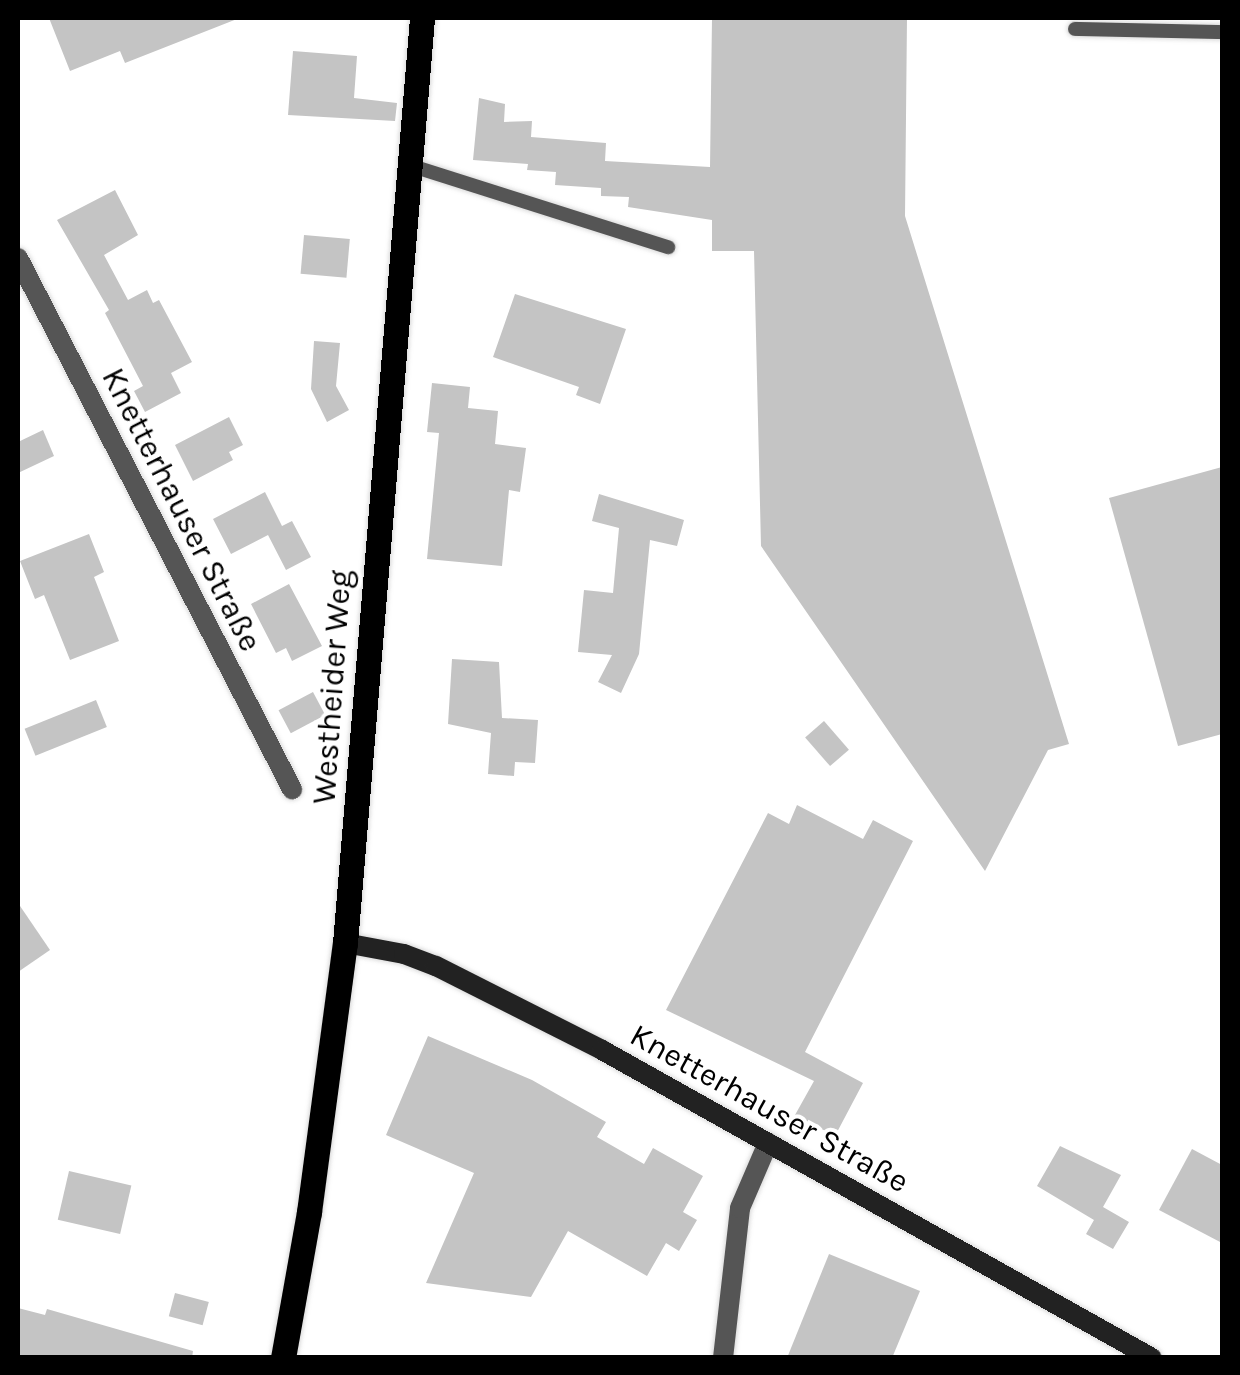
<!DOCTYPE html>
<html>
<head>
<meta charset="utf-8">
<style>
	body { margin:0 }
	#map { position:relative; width:1240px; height:1375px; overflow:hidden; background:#fff; font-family:Karla,sans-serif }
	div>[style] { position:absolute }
	.building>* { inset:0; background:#c4c4c4; transform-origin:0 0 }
	.roads { filter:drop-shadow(0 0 2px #dbdbdb) drop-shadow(0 0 2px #dbdbdb) }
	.lane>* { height:14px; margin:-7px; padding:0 7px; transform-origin:7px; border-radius:7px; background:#555 }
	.street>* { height:20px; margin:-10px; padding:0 10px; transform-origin:10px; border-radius:10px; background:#555 }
	.secondary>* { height:20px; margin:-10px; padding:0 10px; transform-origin:10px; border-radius:10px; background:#222 }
	.primary>* { height:25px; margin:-12.5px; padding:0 12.5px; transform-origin:12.5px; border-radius:12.5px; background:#000 }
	span { translate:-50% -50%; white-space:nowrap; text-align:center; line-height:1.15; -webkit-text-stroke:8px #fff; paint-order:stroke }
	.street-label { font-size:32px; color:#000 }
	.frame { position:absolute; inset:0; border:20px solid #000; pointer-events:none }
</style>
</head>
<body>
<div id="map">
	<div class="building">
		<div style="clip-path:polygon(49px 18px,236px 18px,237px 19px,125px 63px,120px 51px,70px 71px)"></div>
		<div style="clip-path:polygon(712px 18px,907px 18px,905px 216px,1069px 744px,1048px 750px,985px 871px,761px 546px,754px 251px,712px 251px,712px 220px,628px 207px,629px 197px,601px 196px,601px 188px,555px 185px,556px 172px,527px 170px,528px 164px,473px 160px,479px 98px,505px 104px,504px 122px,532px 121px,531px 137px,606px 143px,605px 161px,710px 167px)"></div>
		<div style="clip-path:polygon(293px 51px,357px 56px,354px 98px,397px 103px,395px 121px,288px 115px)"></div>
		<div style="clip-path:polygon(115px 190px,138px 235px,104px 255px,128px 300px,147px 290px,153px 303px,159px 300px,192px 362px,171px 373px,181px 393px,145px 412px,134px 391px,143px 386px,105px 313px,109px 310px,57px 220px)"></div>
		<div style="left:304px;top:235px;width:46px;height:39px;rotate:5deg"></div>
		<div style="clip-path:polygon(515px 294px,626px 329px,600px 404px,576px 395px,579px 387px,493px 357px)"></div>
		<div style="clip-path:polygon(314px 341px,340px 343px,336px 386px,349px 410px,327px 422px,311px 389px)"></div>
		<div style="clip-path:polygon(432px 383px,470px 387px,468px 408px,498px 411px,495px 444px,526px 448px,520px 492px,509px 490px,502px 566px,427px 559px,439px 433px,427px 432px)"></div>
		<div style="clip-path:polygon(229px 417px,243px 445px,229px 452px,233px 460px,193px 481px,175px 445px)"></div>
		<div style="clip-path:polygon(43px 430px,54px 456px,18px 473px,18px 442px)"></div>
		<div style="clip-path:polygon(1222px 467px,1222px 734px,1178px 746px,1109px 498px)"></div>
		<div style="clip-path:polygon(265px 492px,282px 526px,292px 521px,311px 557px,286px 570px,268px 535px,231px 554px,213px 519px)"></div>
		<div style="clip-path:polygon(599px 494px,684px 520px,677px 546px,650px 540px,639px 654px,621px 693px,598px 682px,612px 655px,578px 652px,584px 590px,613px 593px,619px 528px,592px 521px)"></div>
		<div style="clip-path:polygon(89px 534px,104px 572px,94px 577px,119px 641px,70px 660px,44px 595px,35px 599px,20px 561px)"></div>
		<div style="clip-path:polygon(289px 584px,322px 646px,292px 661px,286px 648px,276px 653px,251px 604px)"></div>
		<div style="clip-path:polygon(452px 659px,499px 662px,502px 718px,538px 720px,535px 763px,515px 762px,514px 776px,488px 774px,491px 733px,448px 724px)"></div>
		<div style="left:313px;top:692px;width:26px;height:39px;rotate:62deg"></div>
		<div style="left:96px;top:700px;width:29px;height:77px;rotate:68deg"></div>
		<div style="left:824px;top:721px;width:38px;height:25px;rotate:49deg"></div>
		<div style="clip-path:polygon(797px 805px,863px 839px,873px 820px,913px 841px,805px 1052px,863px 1083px,835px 1136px,795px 1115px,814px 1081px,666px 1010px,768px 813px,789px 824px)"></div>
		<div style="clip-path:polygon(18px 903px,50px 950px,18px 972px)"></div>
		<div style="clip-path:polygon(428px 1036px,532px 1080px,606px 1122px,597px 1137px,644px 1164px,653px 1148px,703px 1176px,683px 1212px,697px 1220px,679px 1251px,666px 1243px,647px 1276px,568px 1231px,531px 1297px,426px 1283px,474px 1173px,386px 1135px)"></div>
		<div style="clip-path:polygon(1060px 1146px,1121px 1175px,1103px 1207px,1129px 1222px,1113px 1249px,1086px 1234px,1094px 1220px,1037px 1186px)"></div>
		<div style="clip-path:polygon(1192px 1149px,1222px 1165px,1222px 1243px,1159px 1210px)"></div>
		<div style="left:69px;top:1171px;width:64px;height:50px;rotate:13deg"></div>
		<div style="clip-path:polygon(829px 1254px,920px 1291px,892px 1358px,787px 1358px)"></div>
		<div style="left:175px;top:1293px;width:35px;height:24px;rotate:15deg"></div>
		<div style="clip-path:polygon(18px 1308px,45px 1315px,47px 1309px,193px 1351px,192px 1358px,18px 1358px)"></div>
	</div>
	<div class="roads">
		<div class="lane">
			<div style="left:1075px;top:29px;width:147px;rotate:1.2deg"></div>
			<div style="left:409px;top:165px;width:272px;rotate:17.6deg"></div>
		</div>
		<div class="street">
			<div style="left:18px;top:258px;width:598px;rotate:62.71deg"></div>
			<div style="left:723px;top:1358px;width:151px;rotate:-83.5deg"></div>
			<div style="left:740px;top:1208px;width:71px;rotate:-66.7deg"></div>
		</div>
		<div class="secondary">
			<div style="left:345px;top:943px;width:60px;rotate:10.6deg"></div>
			<div style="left:404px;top:954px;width:34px;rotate:21deg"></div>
			<div style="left:436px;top:966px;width:186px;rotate:26.8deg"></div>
			<div style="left:602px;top:1050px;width:630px;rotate:29.25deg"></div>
		</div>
		<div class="primary">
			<div style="left:283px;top:1358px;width:148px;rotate:-79.9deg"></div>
			<div style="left:309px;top:1212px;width:271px;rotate:-82.4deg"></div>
			<div style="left:345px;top:943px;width:928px;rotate:-85.24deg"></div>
		</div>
	</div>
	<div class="street-label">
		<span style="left:181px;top:510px;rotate:63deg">Knetterhauser Straße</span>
		<span style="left:333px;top:687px;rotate:-86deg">Westheider Weg</span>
		<span style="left:769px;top:1109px;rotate:29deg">Knetterhauser Straße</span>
	</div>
	<div class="frame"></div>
</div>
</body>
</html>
